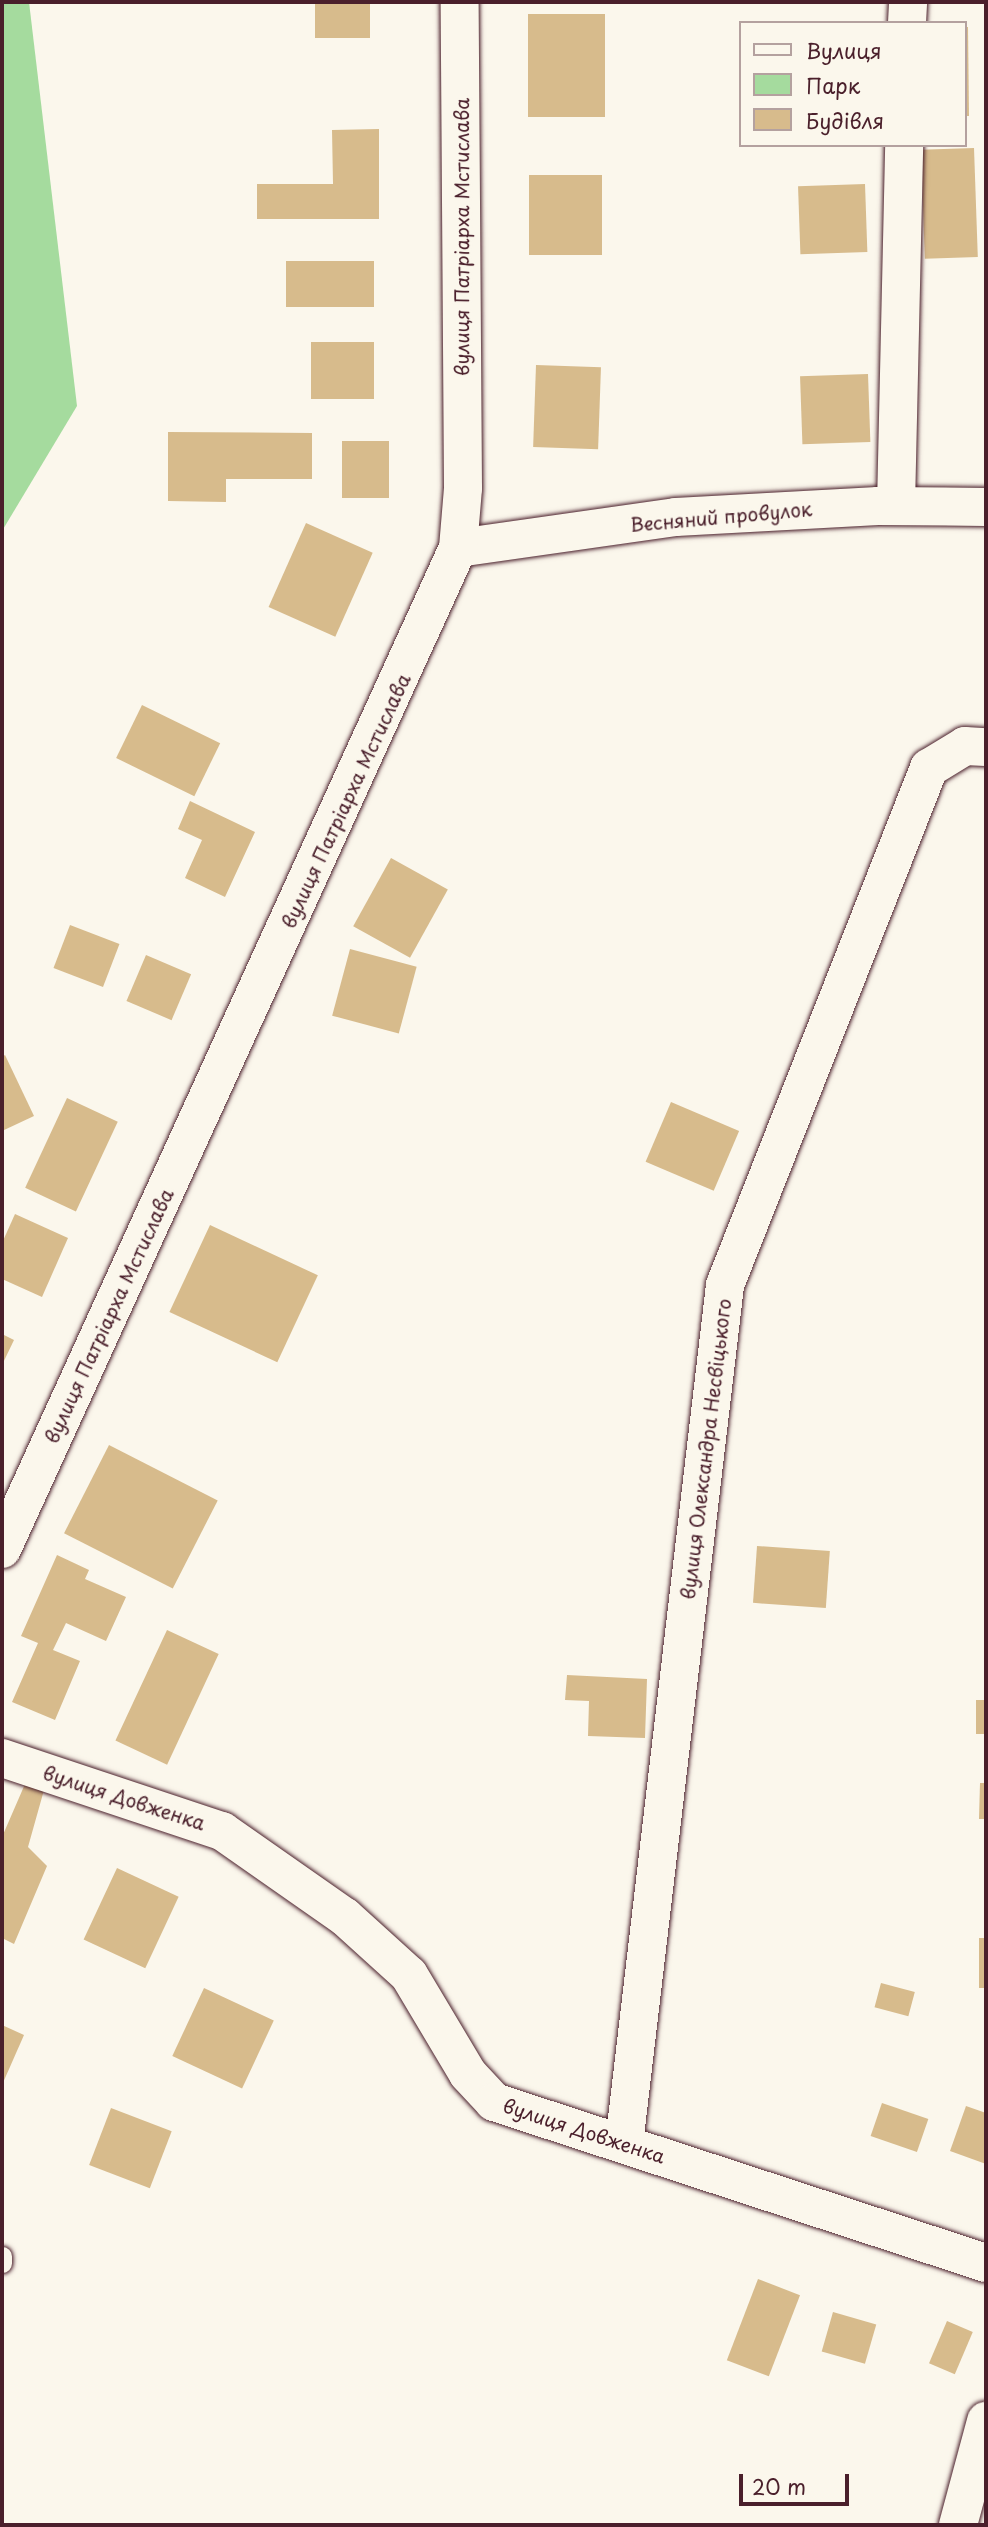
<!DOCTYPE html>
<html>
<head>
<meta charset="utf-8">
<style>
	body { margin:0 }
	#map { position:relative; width:988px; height:2527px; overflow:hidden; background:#fbf7ec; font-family:"Playpen Sans",sans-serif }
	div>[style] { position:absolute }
	.green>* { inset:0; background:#a5db9e }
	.building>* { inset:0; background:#d7bb8c; transform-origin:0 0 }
	.roads { filter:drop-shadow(0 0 2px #4a1f2b) drop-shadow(0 0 2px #4a1f2b) }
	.lane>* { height:19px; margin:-9.5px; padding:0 9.5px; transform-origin:9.5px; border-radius:9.5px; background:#fbf7ec }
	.street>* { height:38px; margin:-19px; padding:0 19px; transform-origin:19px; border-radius:19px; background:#fbf7ec }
	.secondary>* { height:38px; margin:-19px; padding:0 19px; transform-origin:19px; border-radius:19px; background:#fbf7ec }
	span { translate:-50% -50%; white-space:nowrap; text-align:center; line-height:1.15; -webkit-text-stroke:5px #fbf7ec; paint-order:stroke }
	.street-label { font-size:19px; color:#4a1f2b }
	.frame { position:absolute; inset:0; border:4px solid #4a1f2b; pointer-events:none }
	.legend { position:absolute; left:739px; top:21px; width:228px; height:126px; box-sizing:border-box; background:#fbf7ec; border:2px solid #b4a19f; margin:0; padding:9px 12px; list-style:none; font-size:21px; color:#4a1f2b }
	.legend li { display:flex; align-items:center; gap:14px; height:35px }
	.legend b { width:35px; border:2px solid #b4a19f }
	.scale { position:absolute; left:739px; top:2474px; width:110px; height:32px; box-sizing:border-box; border:4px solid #4a1f2b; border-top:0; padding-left:9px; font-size:21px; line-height:24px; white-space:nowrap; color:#4a1f2b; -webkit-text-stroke:5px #fbf7ec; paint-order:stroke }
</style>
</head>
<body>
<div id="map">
	<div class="green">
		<div style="clip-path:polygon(2px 2px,29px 2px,77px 406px,2px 531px)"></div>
	</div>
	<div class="building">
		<div style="left:315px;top:2px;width:55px;height:36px"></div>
		<div style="left:528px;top:14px;width:77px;height:103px"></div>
		<div style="clip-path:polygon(965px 27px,968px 27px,969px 116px,965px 116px)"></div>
		<div style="clip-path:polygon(379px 129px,379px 219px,257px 219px,257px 184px,333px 184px,332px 130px)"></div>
		<div style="left:974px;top:148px;width:109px;height:53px;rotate:88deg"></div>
		<div style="left:529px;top:175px;width:73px;height:80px"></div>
		<div style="left:865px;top:184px;width:68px;height:67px;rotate:88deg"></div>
		<div style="left:286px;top:261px;width:88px;height:46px"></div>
		<div style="left:374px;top:342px;width:57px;height:63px;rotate:90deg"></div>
		<div style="left:536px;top:365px;width:65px;height:82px;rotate:2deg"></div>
		<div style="left:868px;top:374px;width:68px;height:68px;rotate:88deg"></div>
		<div style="clip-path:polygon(168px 432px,312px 433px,312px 479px,226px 479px,226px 502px,168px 501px)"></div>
		<div style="left:342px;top:441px;width:47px;height:57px"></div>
		<div style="left:306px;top:523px;width:73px;height:92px;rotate:24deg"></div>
		<div style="left:142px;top:705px;width:87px;height:59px;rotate:26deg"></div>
		<div style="clip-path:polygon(190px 801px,255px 832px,225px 897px,185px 878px,202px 840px,178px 829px)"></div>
		<div style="left:391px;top:858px;width:65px;height:78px;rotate:29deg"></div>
		<div style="left:70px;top:925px;width:53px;height:46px;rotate:21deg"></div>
		<div style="left:350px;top:949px;width:69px;height:69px;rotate:15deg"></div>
		<div style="left:146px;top:955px;width:49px;height:50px;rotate:23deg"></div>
		<div style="clip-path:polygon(5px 1055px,34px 1116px,2px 1131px,2px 1057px)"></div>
		<div style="left:67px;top:1098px;width:56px;height:99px;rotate:25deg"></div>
		<div style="left:671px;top:1102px;width:74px;height:65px;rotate:23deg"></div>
		<div style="clip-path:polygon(15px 1214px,68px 1238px,42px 1297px,2px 1279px,2px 1243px)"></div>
		<div style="left:210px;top:1225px;width:119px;height:96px;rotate:25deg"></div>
		<div style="clip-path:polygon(2px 1334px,14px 1340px,2px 1365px)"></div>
		<div style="left:109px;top:1445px;width:122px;height:99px;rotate:27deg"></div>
		<div style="left:757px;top:1546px;width:73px;height:57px;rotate:4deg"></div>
		<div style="clip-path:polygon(57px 1555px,89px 1570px,85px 1579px,126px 1597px,106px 1641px,66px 1623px,53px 1650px,80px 1661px,55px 1720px,12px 1702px,38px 1643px,21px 1636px)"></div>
		<div style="left:167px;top:1630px;width:57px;height:122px;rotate:25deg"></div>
		<div style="clip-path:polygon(567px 1675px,647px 1679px,645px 1738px,588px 1736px,589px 1701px,565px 1700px)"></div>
		<div style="left:976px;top:1700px;width:10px;height:34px"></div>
		<div style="clip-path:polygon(980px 1783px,986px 1783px,986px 1819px,979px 1819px)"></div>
		<div style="clip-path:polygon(25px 1784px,44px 1790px,28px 1847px,47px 1866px,14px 1944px,2px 1938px,2px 1837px)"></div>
		<div style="left:117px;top:1868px;width:68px;height:79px;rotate:25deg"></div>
		<div style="left:979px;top:1938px;width:7px;height:50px"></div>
		<div style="left:881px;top:1983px;width:35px;height:25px;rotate:15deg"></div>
		<div style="left:204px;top:1988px;width:77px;height:75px;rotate:25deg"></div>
		<div style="clip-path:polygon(2px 2025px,24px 2035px,2px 2085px)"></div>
		<div style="left:882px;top:2103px;width:49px;height:35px;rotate:19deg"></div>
		<div style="clip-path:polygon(966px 2106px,986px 2113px,986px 2164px,950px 2151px)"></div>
		<div style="left:111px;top:2108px;width:65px;height:61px;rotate:21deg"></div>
		<div style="left:758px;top:2279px;width:45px;height:87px;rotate:21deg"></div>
		<div style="left:833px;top:2312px;width:45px;height:41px;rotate:16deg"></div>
		<div style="left:947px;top:2321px;width:28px;height:46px;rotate:23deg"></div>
	</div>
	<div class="roads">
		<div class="lane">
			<div style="left:2px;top:2256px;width:7px;rotate:90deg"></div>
		</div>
		<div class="street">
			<div style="left:907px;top:23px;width:21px;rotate:-87deg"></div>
			<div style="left:896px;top:506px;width:361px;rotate:-88.7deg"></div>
			<div style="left:458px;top:548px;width:220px;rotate:-8.1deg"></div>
			<div style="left:676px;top:517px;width:202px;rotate:-3.1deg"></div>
			<div style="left:878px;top:506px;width:108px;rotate:0.5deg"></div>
			<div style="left:2px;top:1758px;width:232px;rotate:18.4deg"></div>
			<div style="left:222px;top:1831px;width:150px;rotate:35deg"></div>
			<div style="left:345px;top:1917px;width:86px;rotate:42.2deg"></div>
			<div style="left:409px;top:1975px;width:115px;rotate:59.2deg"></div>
			<div style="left:468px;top:2074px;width:38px;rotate:47deg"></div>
			<div style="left:494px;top:2102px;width:518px;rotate:18.12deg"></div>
			<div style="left:624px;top:2144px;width:865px;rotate:-83.29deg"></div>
			<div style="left:725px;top:1285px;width:556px;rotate:-68.47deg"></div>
			<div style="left:929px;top:768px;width:42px;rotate:-31.4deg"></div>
			<div style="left:965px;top:746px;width:21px;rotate:3deg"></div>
			<div style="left:958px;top:2525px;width:108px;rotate:-74.9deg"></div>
		</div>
		<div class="secondary">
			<div style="left:2px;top:1549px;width:1100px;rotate:-65.51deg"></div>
			<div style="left:458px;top:548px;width:60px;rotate:-85.2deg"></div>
			<div style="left:463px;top:488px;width:486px;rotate:-90.4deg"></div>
		</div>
	</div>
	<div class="street-label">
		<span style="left:462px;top:237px;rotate:-90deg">вулиця Патріарха Мстислава</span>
		<span style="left:721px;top:517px;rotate:-5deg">Весняний провулок</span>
		<span style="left:346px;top:801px;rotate:-65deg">вулиця Патріарха Мстислава</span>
		<span style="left:109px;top:1316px;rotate:-65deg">вулиця Патріарха Мстислава</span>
		<span style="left:706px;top:1449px;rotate:-83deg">вулиця Олександра Несвіцького</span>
		<span style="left:124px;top:1798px;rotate:18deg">вулиця Довженка</span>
		<span style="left:584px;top:2131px;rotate:18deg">вулиця Довженка</span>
	</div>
	<div class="frame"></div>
	<ul class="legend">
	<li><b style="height:9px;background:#fbf7ec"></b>Вулиця</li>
	<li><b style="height:19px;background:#a5db9e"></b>Парк</li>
	<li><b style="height:19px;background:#d7bb8c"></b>Будівля</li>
	</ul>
	<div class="scale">20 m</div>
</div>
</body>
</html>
